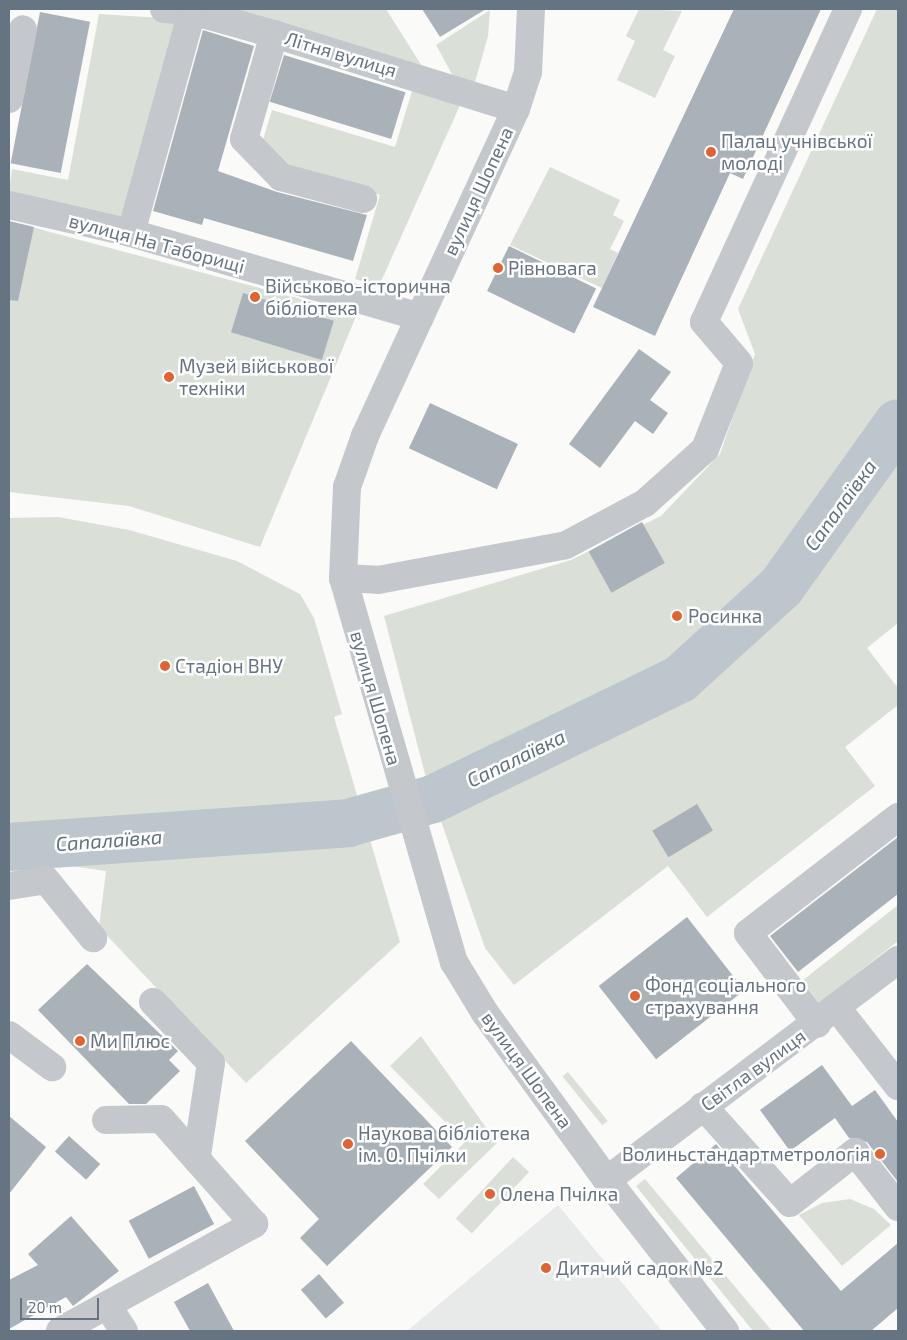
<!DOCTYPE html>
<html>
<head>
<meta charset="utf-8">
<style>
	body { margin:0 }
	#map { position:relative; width:907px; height:1340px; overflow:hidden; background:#fafaf8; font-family:"Exo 2",sans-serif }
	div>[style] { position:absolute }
	.built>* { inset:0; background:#e8e9e9 }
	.green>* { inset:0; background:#dadfd7; transform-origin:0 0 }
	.river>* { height:48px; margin:-24px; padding:0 24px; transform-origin:24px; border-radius:24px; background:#bdc6cc }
	.building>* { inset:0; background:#aab2b9; transform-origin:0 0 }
	.minor>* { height:28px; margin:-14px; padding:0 14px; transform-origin:14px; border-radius:14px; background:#c4c7cb }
	.dots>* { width:14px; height:14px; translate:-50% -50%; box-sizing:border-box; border:2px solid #fff; border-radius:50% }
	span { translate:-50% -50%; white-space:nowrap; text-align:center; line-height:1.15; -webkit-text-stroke:5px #fff; paint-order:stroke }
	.street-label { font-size:19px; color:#667482 }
	.poi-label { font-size:19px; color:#667482 }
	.left { translate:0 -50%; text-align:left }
	.right { translate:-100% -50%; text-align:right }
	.water-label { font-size:20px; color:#60737c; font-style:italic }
	.frame { position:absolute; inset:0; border:10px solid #667482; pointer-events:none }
	.scale { position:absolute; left:20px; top:1298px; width:79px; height:22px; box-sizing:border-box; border:2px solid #667482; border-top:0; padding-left:6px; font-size:15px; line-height:18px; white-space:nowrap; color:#667482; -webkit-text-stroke:4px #fff; paint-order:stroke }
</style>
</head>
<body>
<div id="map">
	<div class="built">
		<div style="clip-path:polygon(558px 1205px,662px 1331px,407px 1331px)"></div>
	</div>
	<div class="green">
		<div style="clip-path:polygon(224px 9px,386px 9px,425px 71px)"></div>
		<div style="clip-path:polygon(639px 9px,682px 11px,663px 50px,675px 56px,655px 98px,617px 80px,635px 41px,626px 36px)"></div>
		<div style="clip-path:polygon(877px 9px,898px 9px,898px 623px,867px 648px,898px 688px,898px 705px,845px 747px,875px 786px,707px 917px,668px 866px,514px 985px,485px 948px,426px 778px,384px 616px,571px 560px,661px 516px,720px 454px,755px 354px,738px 309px)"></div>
		<div style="clip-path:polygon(490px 10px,488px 36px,475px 82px,453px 76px,436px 45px)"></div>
		<div style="clip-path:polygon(99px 14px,177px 19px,125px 219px,9px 191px,12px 169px,68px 180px)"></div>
		<div style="clip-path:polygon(412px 91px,461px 103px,379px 286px,355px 279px,380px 195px,288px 167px,261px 146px,272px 110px,395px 147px)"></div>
		<div style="clip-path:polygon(550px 167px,620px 200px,613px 215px,624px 221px,610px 249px,618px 253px,602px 288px,510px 245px)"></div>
		<div style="clip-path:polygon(9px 221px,357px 314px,260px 547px,129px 506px,9px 492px)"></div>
		<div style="clip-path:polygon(58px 517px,129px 530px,237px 561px,300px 594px,314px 618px,342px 714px,334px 717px,400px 942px,246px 1083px,99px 927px,106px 871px,56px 864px,9px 871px,9px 518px)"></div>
		<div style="clip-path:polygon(898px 905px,898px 941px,819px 1003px,802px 981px)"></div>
		<div style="clip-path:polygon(421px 1036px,497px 1143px,439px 1199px,423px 1184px,465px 1142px,390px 1066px)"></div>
		<div style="left:568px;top:1072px;width:63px;height:7px;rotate:51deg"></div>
		<div style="left:513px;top:1157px;width:22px;height:84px;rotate:43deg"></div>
		<div style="clip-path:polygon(645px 1179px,772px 1331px,753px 1331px,636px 1186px)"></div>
		<div style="clip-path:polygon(850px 1199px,874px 1209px,891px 1225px,842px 1266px,799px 1215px,822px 1203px)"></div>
	</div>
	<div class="river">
		<div style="left:9px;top:847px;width:340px;rotate:-4deg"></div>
		<div style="left:348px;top:823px;width:88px;rotate:-15.8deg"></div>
		<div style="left:433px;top:799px;width:275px;rotate:-25.9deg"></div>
		<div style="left:680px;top:679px;width:137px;rotate:-42.3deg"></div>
		<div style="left:781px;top:587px;width:201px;rotate:-54.5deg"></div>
	</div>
	<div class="building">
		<div style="clip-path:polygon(422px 9px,486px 9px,440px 37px)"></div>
		<div style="clip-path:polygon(734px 9px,821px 9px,743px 179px,730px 173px,655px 336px,593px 307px)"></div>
		<div style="left:40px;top:12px;width:51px;height:154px;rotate:11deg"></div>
		<div style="clip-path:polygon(203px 30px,254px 46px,218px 171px,277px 192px,367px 215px,353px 261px,204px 218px,202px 225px,153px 211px)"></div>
		<div style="left:284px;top:55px;width:127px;height:49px;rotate:17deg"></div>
		<div style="clip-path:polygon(9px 221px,34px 227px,18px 301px,9px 300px)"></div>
		<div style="left:509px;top:246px;width:97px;height:50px;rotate:26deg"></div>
		<div style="left:243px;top:293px;width:95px;height:41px;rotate:17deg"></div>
		<div style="clip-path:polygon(639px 349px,671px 372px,650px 400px,668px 413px,653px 434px,635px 421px,600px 468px,569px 444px)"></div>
		<div style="left:430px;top:403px;width:97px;height:50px;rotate:25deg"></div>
		<div style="left:642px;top:522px;width:47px;height:61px;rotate:61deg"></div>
		<div style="left:697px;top:804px;width:31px;height:52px;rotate:59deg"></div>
		<div style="clip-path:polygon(898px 837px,898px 894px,798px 972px,770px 936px)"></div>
		<div style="left:687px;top:917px;width:93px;height:112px;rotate:52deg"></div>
		<div style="clip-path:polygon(87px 964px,178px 1051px,169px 1060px,180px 1071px,146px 1104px,129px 1104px,38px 1010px)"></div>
		<div style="clip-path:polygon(351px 1041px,452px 1147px,327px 1266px,300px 1238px,319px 1219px,245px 1141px)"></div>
		<div style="clip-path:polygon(822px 1065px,852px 1106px,875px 1090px,898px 1122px,898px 1182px,867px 1142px,849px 1138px,835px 1118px,790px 1151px,760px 1110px)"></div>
		<div style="clip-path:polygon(9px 1116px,46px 1147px,9px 1194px)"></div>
		<div style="left:69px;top:1136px;width:42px;height:21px;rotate:42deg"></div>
		<div style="clip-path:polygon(716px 1144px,841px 1291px,898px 1243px,898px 1308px,871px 1331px,804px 1331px,676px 1178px)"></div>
		<div style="left:194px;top:1186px;width:43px;height:74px;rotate:62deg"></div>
		<div style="clip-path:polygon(71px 1216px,119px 1271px,73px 1306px,66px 1297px,9px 1329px,9px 1280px,38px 1265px,28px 1254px)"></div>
		<div style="left:319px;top:1274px;width:38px;height:24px;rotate:49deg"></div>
		<div style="clip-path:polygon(208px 1283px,234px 1331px,190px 1331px,174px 1302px)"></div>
	</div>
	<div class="minor">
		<div style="left:164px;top:9px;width:28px;rotate:4deg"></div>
		<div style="left:192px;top:11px;width:85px;rotate:15.7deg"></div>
		<div style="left:274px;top:34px;width:253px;rotate:17.2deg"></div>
		<div style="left:531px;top:9px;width:63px;rotate:92.7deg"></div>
		<div style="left:528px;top:72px;width:39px;rotate:108deg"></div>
		<div style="left:516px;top:109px;width:360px;rotate:114.8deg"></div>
		<div style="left:365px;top:436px;width:54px;rotate:109.4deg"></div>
		<div style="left:347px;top:487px;width:91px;rotate:92.5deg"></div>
		<div style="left:343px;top:578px;width:400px;rotate:73.9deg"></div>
		<div style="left:454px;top:962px;width:60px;rotate:58.7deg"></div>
		<div style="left:485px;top:1013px;width:207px;rotate:53.9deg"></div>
		<div style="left:607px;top:1180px;width:192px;rotate:52deg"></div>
		<div style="left:274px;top:34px;width:109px;rotate:105.9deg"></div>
		<div style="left:244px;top:139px;width:53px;rotate:45.8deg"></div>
		<div style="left:281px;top:177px;width:85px;rotate:15deg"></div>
		<div style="left:9px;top:99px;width:71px;rotate:-78.7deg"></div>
		<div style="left:9px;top:205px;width:125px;rotate:12.9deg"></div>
		<div style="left:131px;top:233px;width:301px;rotate:16.2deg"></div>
		<div style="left:131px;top:233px;width:230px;rotate:-74.6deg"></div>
		<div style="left:343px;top:578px;width:35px;rotate:3deg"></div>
		<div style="left:378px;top:580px;width:191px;rotate:-10.5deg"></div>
		<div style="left:566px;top:545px;width:89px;rotate:-28deg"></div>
		<div style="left:645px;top:503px;width:81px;rotate:-42deg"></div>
		<div style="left:705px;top:449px;width:92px;rotate:-68.4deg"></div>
		<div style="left:739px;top:363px;width:54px;rotate:-130.5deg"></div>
		<div style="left:704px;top:322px;width:345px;rotate:-65.3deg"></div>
		<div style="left:9px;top:886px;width:37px;rotate:-9deg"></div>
		<div style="left:46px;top:880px;width:75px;rotate:51deg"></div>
		<div style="left:153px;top:1002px;width:84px;rotate:46.4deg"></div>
		<div style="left:211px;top:1063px;width:94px;rotate:98.6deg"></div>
		<div style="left:837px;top:1008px;width:99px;rotate:52deg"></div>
		<div style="left:817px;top:1024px;width:114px;rotate:-127.2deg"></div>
		<div style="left:748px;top:933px;width:190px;rotate:-37.7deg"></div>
		<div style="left:9px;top:1035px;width:54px;rotate:36.7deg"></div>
		<div style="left:703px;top:1106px;width:130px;rotate:48.1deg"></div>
		<div style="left:790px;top:1203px;width:83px;rotate:-38.1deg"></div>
		<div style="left:855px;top:1152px;width:70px;rotate:52deg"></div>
		<div style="left:607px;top:1180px;width:365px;rotate:-37.1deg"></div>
		<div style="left:107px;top:1305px;width:31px;rotate:57deg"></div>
		<div style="left:60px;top:1331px;width:222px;rotate:-28.9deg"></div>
		<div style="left:254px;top:1224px;width:140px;rotate:-131.5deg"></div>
		<div style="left:161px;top:1119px;width:55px;rotate:179deg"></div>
	</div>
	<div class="dots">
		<div style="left:711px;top:152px;background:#e16331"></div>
		<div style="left:498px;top:268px;background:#e16331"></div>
		<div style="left:255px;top:297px;background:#e16331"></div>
		<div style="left:169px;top:377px;background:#e16331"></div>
		<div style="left:677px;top:616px;background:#e16331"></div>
		<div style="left:165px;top:666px;background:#e16331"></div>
		<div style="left:635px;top:996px;background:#e16331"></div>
		<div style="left:80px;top:1041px;background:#e16331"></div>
		<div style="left:348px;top:1144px;background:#e16331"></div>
		<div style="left:880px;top:1154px;background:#e16331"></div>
		<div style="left:490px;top:1194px;background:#e16331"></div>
		<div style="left:546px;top:1268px;background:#e16331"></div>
	</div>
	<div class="street-label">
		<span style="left:341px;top:54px;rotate:17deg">Літня вулиця</span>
		<span style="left:478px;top:191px;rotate:-65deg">вулиця Шопена</span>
		<span style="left:157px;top:243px;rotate:15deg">вулиця На Таборищі</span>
		<span style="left:376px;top:698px;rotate:74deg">вулиця Шопена</span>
		<span style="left:527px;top:1070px;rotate:54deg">вулиця Шопена</span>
		<span style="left:753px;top:1070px;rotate:-36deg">Світла вулиця</span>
	</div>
	<div class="poi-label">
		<span class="left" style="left:721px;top:152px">Палац учнівської<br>молоді</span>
		<span class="left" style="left:508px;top:268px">Рівновага</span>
		<span class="left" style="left:265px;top:297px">Військово-історична<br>бібліотека</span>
		<span class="left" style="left:179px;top:377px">Музей військової<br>техніки</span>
		<span class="left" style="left:688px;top:616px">Росинка</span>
		<span class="left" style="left:175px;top:666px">Стадіон ВНУ</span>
		<span class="left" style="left:645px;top:996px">Фонд соціального<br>страхування</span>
		<span class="left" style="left:90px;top:1041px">Ми Плюс</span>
		<span class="left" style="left:358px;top:1144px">Наукова бібліотека<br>ім. О. Пчілки</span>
		<span class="right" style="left:870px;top:1154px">Волиньстандартметрологія</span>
		<span class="left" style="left:500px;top:1194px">Олена Пчілка</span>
		<span class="left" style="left:556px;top:1268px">Дитячий садок №2</span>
	</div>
	<div class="water-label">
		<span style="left:840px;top:505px;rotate:-54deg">Сапалаївка</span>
		<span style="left:516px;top:758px;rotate:-26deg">Сапалаївка</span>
		<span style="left:109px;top:840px;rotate:-4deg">Сапалаївка</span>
	</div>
	<div class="frame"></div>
	<div class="scale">20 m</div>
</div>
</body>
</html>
